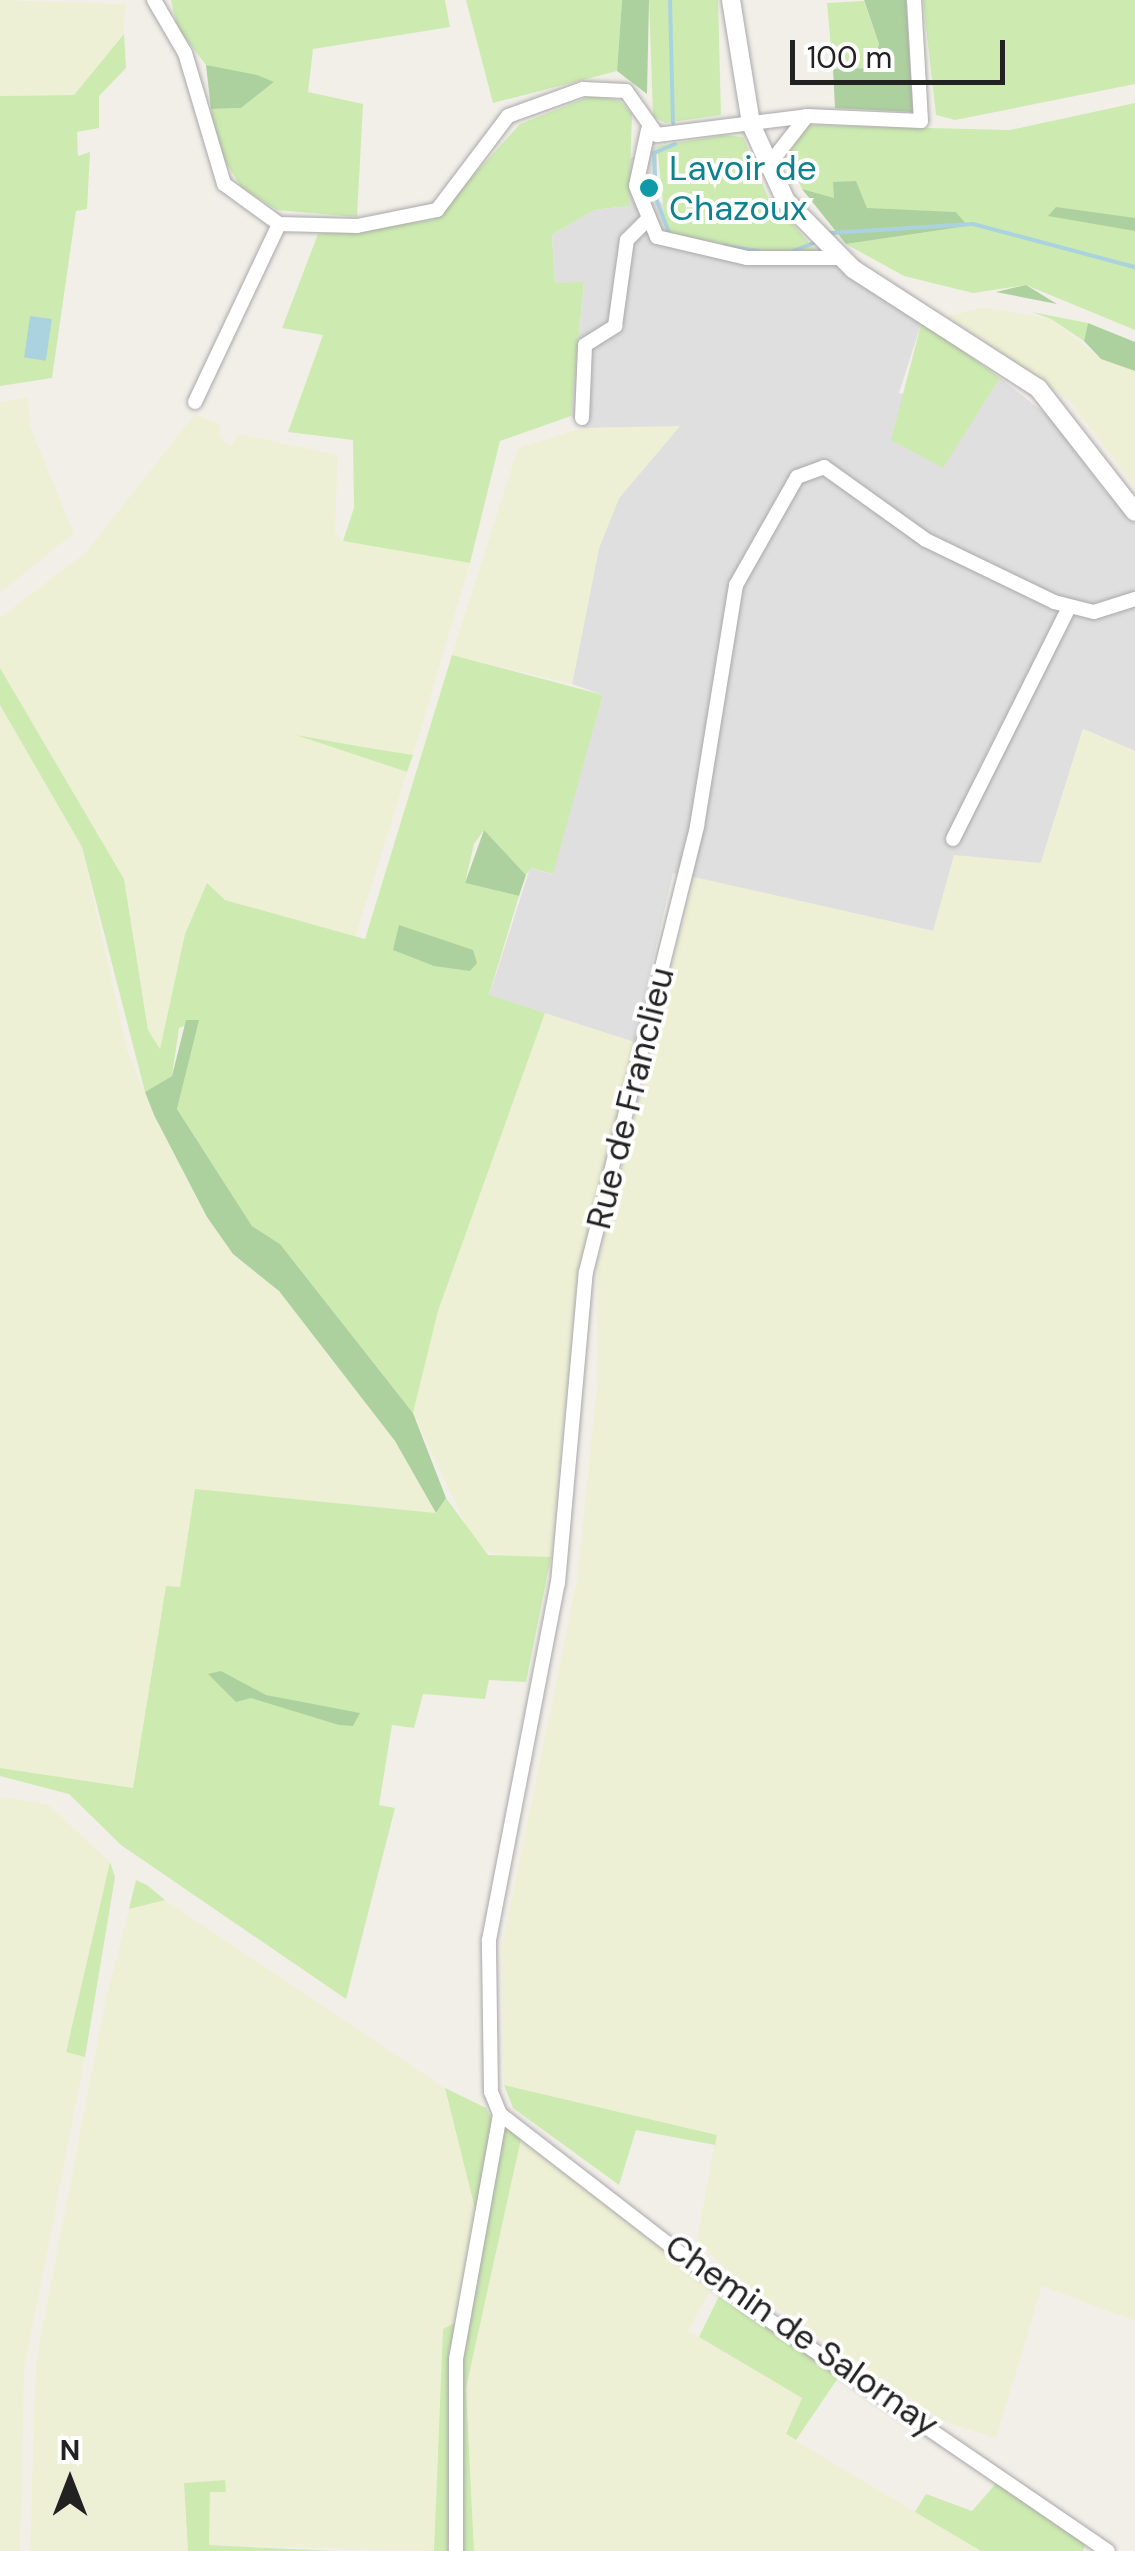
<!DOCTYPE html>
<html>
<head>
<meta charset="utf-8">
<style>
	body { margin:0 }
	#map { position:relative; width:1135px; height:2551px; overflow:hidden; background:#f2efe9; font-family:"DM Sans",sans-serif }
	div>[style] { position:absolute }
	.residential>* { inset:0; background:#e0dfdf }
	.farmland>* { inset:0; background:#eef0d5 }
	.grass>* { inset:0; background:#cdebb0 }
	.forest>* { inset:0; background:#add19e }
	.water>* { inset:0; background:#aad3df; transform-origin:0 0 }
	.stream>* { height:4px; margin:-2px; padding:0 2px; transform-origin:2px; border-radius:2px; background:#aad3df }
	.roads { filter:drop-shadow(0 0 2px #a9a9a9) drop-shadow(0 0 2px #a9a9a9) }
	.minor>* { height:14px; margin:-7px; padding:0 7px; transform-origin:7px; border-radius:7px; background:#fff }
	.tertiary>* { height:18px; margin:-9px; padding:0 9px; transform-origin:9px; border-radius:9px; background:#fff }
	.dots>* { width:28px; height:28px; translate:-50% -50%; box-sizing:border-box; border:5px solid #fff; border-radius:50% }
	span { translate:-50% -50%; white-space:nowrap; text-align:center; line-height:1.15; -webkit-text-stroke:8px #fff; paint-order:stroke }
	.culture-label { font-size:35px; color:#0d838f }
	.left { translate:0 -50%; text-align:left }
	.street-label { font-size:35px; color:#222 }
	.north { position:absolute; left:20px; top:2431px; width:100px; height:100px; -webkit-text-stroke:8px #fff; paint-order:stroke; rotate:0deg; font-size:28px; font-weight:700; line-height:40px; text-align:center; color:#222 }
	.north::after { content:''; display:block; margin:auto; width:35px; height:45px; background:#222; clip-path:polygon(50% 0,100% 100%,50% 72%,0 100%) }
	.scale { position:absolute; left:790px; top:40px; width:215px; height:45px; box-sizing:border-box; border:5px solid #222; border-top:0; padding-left:12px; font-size:30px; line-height:35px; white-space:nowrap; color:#222; -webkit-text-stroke:8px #fff; paint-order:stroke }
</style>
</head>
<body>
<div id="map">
	<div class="residential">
		<div style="clip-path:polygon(657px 146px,657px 200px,732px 246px,818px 253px,922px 321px,899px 393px,979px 411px,1000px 378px,1052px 419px,1107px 494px,1135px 499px,1135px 751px,1083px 729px,1041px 862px,933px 931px,673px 873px,634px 1042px,489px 996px,530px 868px,552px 874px,603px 695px,572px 684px,599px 548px,619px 498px,679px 427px,584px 428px,571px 416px,584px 283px,555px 283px,552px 235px,594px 210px,629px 206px,629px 159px)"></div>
	</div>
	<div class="farmland">
		<div style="clip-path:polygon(0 0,125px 4px,124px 34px,74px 95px,0 96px)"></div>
		<div style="clip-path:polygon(984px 307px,1051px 319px,1101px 359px,1135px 371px,1135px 487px,1070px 401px,948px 316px)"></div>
		<div style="clip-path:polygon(28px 398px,30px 427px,74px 533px,0 593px,0 402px)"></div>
		<div style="clip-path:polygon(195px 414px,220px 424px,219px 437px,231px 446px,238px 434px,338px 455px,335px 532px,343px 541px,470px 563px,413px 755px,305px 737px,407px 772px,355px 938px,225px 900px,208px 884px,185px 934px,160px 1050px,148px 1030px,124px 879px,0 668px,0 618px,87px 551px)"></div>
		<div style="clip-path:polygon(680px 426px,619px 498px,599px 548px,572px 684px,452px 655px,518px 448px,584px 428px)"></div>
		<div style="clip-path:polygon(0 705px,82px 847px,127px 1050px,154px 1115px,233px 1254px,279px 1291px,395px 1441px,436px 1513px,195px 1490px,180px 1588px,166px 1587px,133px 1788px,0 1768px)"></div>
		<div style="clip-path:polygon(1083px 729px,1135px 751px,1135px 2321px,1042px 2286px,996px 2438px,945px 2422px,738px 2282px,697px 2240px,716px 2135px,504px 2085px,502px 1946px,577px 1580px,597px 1386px,597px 1268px,694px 877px,933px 931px,954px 855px,1041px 863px)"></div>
		<div style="clip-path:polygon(545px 1013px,634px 1042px,579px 1268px,551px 1557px,508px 1559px,476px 1546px,413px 1413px,438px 1311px)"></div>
		<div style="clip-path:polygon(0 1797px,48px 1804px,110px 1862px,66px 2051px,85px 2057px,24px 2370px,20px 2551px,0 2551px)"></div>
		<div style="clip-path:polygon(165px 1900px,445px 2088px,476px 2213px,455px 2323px,443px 2329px,434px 2551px,209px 2545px,210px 2491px,226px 2492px,224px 2480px,184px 2483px,188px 2551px,30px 2551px,36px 2362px,106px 1998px,129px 1909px)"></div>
		<div style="clip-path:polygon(521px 2139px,711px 2288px,688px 2331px,802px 2398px,786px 2435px,981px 2551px,474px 2551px,466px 2388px)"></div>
	</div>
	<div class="grass">
		<div style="clip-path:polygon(171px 0,445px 0,450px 27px,313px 49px,308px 92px,363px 104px,357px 217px,277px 210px,241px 187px,216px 146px,211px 109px,241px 108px,274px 82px,206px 65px,177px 27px)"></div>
		<div style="clip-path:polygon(466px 0,622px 0,617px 71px,493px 103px)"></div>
		<div style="clip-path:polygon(649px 0,718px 0,721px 115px,665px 123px,653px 116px)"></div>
		<div style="clip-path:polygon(923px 0,1135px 0,1135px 84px,955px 120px,936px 115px)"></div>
		<div style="clip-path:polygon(864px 1px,879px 44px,872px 68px,833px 69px,827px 3px)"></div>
		<div style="clip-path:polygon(124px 34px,126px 68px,99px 96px,99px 128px,77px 132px,78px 156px,90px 152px,87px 209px,76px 211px,52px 378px,0 386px,0 96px,74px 95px)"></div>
		<div style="clip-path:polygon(591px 96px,619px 100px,632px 114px,629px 206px,594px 210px,552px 235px,555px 283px,584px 282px,571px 416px,500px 441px,470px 563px,343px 541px,354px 508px,353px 440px,288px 432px,323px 335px,282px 328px,318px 234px,433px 220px,520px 124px)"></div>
		<div style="clip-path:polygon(1135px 103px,1135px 330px,1026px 285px,973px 293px,904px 276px,846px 244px,968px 226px,956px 212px,867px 209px,856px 182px,834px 199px,802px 189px,787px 155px,808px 125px,1010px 130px)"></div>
		<div style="clip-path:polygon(725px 135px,743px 137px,767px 195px,818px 253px,773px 254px,666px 232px,657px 146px)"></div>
		<div style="clip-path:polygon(1032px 312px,1088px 323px,1084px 341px,1051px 319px)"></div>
		<div style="clip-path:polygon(922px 321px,1000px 378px,943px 468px,891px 440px)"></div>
		<div style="clip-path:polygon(452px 655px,603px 695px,553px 874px,531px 868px,526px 875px,484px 830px,474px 844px,465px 883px,519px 896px,489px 995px,545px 1013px,438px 1311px,413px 1413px,280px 1244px,252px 1226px,177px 1109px,198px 1020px,179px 1028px,172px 1076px,145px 1092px,82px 847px,0 705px,0 668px,124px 879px,148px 1030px,160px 1049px,185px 934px,207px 883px,225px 900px,365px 939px)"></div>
		<div style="clip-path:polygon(296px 735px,363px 747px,413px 755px,407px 772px)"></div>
		<div style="clip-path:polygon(195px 1489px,436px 1513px,446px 1498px,488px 1555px,551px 1557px,526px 1682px,489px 1680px,485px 1699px,423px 1694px,414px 1728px,392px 1725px,379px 1805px,395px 1808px,346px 1999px,121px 1845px,69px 1794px,0 1776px,0 1768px,133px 1788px,166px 1586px,180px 1587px)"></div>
		<div style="clip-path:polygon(110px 1862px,115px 1877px,85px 2057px,66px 2052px)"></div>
		<div style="clip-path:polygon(136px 1880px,147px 1885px,165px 1900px,129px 1909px)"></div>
		<div style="clip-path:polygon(504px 2085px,717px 2135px,715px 2145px,636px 2130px,619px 2185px,513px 2108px)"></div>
		<div style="clip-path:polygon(445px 2088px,486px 2108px,493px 2122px,476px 2213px)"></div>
		<div style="clip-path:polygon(505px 2125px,521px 2139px,466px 2388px,474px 2551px,463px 2551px,458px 2387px)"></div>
		<div style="clip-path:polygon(721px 2292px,840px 2375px,796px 2440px,786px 2434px,802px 2398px,699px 2337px)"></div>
		<div style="clip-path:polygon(455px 2323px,448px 2551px,434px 2551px,443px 2329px)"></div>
		<div style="clip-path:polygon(225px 2480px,226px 2492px,210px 2492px,209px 2545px,334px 2551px,188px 2551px,184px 2483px)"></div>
		<div style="clip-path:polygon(999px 2480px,1086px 2544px,1083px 2551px,981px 2551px,915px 2512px,926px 2494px,972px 2511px)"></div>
	</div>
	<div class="forest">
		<div style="clip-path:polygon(622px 0,649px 0,647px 94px,617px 71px)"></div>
		<div style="clip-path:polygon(864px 0,906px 0,913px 112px,835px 108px,833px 69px,872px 68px,879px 44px)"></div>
		<div style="clip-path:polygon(206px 65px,257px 75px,274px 82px,241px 108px,211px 109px)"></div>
		<div style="clip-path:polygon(856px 181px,867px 208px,956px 212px,968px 226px,846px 244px,802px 189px,834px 198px,833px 182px)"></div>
		<div style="clip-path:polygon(1056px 207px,1135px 218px,1135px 231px,1048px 216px)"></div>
		<div style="clip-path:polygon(1026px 285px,1057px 304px,996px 292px)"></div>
		<div style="clip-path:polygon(1088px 323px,1135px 342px,1135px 371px,1101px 359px,1084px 341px)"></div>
		<div style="clip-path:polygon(484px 830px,526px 875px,519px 896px,465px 883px)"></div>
		<div style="clip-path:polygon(399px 925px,473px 950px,477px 963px,470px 971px,434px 966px,393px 950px)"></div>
		<div style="clip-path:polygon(186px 1020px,199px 1020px,177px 1109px,252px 1226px,280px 1244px,413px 1413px,446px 1498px,436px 1513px,395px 1441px,279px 1291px,233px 1254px,207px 1217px,154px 1115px,145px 1092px,172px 1076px)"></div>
		<div style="clip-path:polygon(221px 1671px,266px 1695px,360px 1713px,353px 1726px,339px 1725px,251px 1698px,236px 1702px,208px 1674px)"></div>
	</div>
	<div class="water">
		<div style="left:30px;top:316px;width:22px;height:42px;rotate:8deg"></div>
	</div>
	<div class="stream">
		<div style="left:670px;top:0;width:123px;rotate:88.6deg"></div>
		<div style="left:830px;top:233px;width:143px;rotate:-3.6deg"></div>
		<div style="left:973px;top:224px;width:168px;rotate:14.9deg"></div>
		<div style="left:670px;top:235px;width:39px;rotate:-111deg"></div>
		<div style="left:656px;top:199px;width:46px;rotate:-92.5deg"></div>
		<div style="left:654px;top:153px;width:23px;rotate:-23deg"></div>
		<div style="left:724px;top:246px;width:35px;rotate:8deg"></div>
		<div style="left:793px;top:251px;width:28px;rotate:-21deg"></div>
	</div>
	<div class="roads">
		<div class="minor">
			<div style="left:154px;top:0;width:61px;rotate:59.7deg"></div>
			<div style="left:185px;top:53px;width:137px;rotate:73.4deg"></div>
			<div style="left:224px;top:184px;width:68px;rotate:36deg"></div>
			<div style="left:279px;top:224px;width:78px;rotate:1.5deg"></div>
			<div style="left:357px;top:226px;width:82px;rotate:-11.3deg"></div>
			<div style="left:437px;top:210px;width:118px;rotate:-52.9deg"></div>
			<div style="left:508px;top:116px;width:80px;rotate:-19.8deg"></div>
			<div style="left:583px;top:89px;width:43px;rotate:2.7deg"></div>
			<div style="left:626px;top:91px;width:54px;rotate:54.8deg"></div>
			<div style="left:657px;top:135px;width:151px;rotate:-7.2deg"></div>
			<div style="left:807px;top:116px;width:65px;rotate:128.1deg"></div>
			<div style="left:807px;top:116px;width:114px;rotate:2.5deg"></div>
			<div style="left:921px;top:121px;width:121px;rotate:-93.3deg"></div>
			<div style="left:648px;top:130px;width:57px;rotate:102.1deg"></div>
			<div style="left:636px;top:186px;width:55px;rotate:67.6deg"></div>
			<div style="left:657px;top:237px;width:92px;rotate:13.1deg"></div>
			<div style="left:747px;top:258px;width:92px"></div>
			<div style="left:195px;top:402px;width:197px;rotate:-64.7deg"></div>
			<div style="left:582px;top:418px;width:73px;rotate:-87.6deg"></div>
			<div style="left:585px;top:345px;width:36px;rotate:-32deg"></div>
			<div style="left:615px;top:326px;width:87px;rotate:-82.1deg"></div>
			<div style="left:627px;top:240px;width:28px;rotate:-45deg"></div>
			<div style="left:953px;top:839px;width:259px;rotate:-63.4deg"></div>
			<div style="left:500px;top:2114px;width:316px;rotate:37.7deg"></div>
			<div style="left:750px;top:2307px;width:433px;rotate:34.3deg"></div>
			<div style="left:456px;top:2551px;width:192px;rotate:-90deg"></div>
			<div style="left:456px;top:2359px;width:249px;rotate:-79.8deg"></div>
			<div style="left:500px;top:2114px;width:24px;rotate:-112deg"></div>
			<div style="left:491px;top:2092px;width:152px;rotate:-90.8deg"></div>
			<div style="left:489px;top:1940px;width:364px;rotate:-79.1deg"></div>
			<div style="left:558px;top:1583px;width:312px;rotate:-84.9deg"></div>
			<div style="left:586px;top:1272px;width:460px;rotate:-76deg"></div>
			<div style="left:697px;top:826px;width:244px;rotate:-80.8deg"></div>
			<div style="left:736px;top:585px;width:124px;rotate:-60.5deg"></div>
			<div style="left:797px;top:477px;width:29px;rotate:-20deg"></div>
			<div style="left:824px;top:467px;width:125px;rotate:35.6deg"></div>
			<div style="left:926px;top:540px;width:142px;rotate:25.8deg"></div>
			<div style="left:1054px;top:602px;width:41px;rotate:14deg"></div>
			<div style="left:1094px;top:612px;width:43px;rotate:-17.6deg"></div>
		</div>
		<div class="tertiary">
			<div style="left:731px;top:0;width:126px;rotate:80.8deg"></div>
			<div style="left:751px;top:124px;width:85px;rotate:65.6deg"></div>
			<div style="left:786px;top:201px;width:95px;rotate:45.4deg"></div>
			<div style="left:853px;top:269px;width:220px;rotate:32.8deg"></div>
			<div style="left:1038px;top:388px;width:157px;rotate:52deg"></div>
		</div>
	</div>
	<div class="dots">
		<div style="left:649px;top:188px;background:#0f9aa8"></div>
	</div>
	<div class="culture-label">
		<span class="left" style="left:669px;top:188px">Lavoir de<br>Chazoux</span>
	</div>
	<div class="street-label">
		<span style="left:630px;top:1098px;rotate:-76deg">Rue de Franclieu</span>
		<span style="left:802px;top:2335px;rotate:35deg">Chemin de Salornay</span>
	</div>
	<div class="north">N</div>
	<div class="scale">100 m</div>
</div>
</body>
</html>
